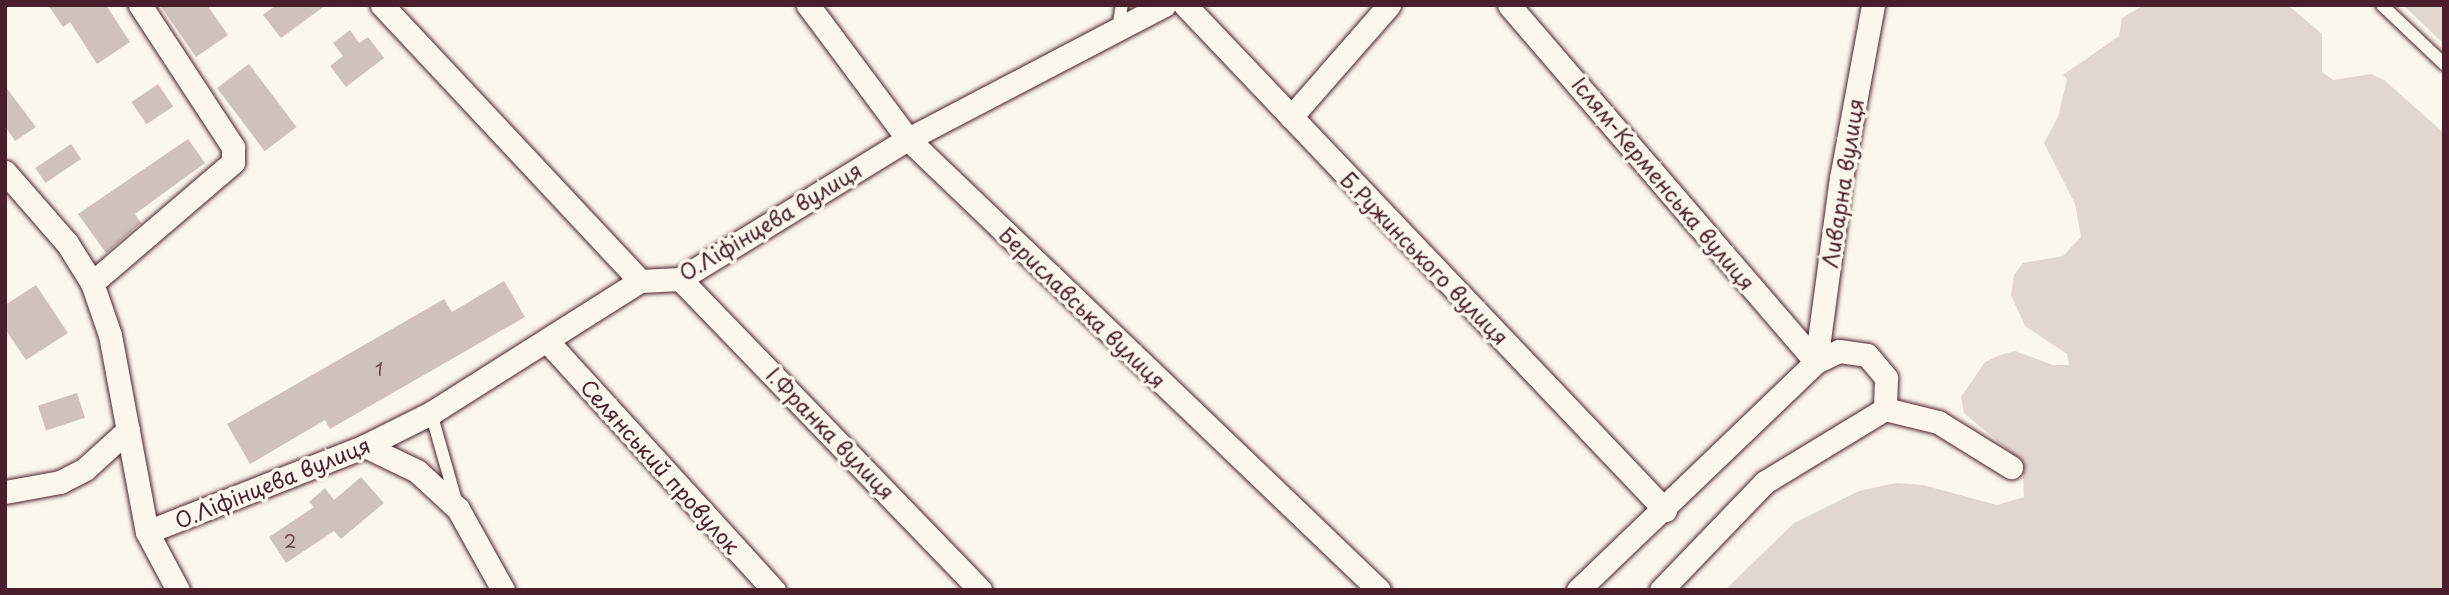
<!DOCTYPE html>
<html>
<head>
<meta charset="utf-8">
<style>
	body { margin:0 }
	#map { position:relative; width:2449px; height:595px; overflow:hidden; background:#fbf7ec; font-family:"Playpen Sans",sans-serif }
	div>[style] { position:absolute }
	.green>* { inset:0; background:#e2d7d0 }
	.building>* { inset:0; background:#cfc2bc; transform-origin:0 0 }
	.roads { filter:drop-shadow(0 0 2px #4a1f2b) drop-shadow(0 0 2px #4a1f2b) }
	.service>* { height:12px; margin:-6px; padding:0 6px; transform-origin:6px; border-radius:6px; background:#fbf7ec }
	.minor>* { height:23px; margin:-11.5px; padding:0 11.5px; transform-origin:11.5px; border-radius:11.5px; background:#fbf7ec }
	span { translate:-50% -50%; white-space:nowrap; text-align:center; line-height:1.15; -webkit-text-stroke:7px #fbf7ec; paint-order:stroke }
	.number-label { font-size:18px; color:#6b484f }
	.number-label span { -webkit-text-stroke-width:0 }
	.street-label { font-size:21px; color:#4a1f2b }
	.frame { position:absolute; inset:0; border:7px solid #4a1f2b; pointer-events:none }
</style>
</head>
<body>
<div id="map">
	<div class="green">
		<div style="clip-path:polygon(2144px 5px,2288px 5px,2322px 34px,2322px 72px,2333px 80px,2371px 74px,2384px 80px,2444px 133px,2444px 590px,1725px 590px,1794px 523px,1859px 491px,1896px 483px,1923px 485px,1997px 505px,2024px 497px,2023px 472px,2015px 456px,1964px 413px,1961px 397px,1985px 362px,2000px 355px,2015px 351px,2053px 365px,2069px 365px,2067px 354px,2025px 326px,2011px 295px,2014px 275px,2023px 263px,2063px 256px,2081px 237px,2075px 204px,2044px 143px,2058px 117px,2067px 79px,2063px 75px,2119px 36px,2122px 18px)"></div>
		<div style="clip-path:polygon(2403px 5px,2444px 5px,2444px 44px)"></div>
	</div>
	<div class="building">
		<div style="clip-path:polygon(48px 5px,106px 5px,130px 42px,97px 64px,70px 22px,63px 27px)"></div>
		<div style="clip-path:polygon(160px 5px,207px 5px,228px 35px,196px 57px)"></div>
		<div style="clip-path:polygon(276px 5px,326px 5px,281px 38px,263px 15px)"></div>
		<div style="clip-path:polygon(350px 30px,359px 43px,368px 37px,384px 58px,346px 87px,330px 66px,343px 56px,333px 43px)"></div>
		<div style="left:249px;top:64px;width:79px;height:40px;rotate:53deg"></div>
		<div style="left:158px;top:84px;width:27px;height:32px;rotate:56deg"></div>
		<div style="clip-path:polygon(5px 86px,36px 127px,15px 141px,5px 126px)"></div>
		<div style="clip-path:polygon(188px 139px,205px 163px,135px 214px,141px 223px,106px 253px,78px 214px)"></div>
		<div style="left:71px;top:144px;width:18px;height:43px;rotate:56deg"></div>
		<div style="clip-path:polygon(504px 281px,525px 317px,330px 429px,325px 420px,250px 464px,227px 424px,444px 299px,452px 312px)"></div>
		<div style="clip-path:polygon(36px 285px,68px 333px,26px 360px,5px 329px,5px 305px)"></div>
		<div style="left:77px;top:393px;width:26px;height:41px;rotate:72deg"></div>
		<div style="clip-path:polygon(361px 477px,384px 503px,341px 539px,334px 531px,286px 563px,269px 537px,314px 507px,309px 502px,325px 488px,334px 500px)"></div>
	</div>
	<div class="roads">
		<div class="service">
			<div style="left:2382px;top:5px;width:86px;rotate:43.6deg"></div>
			<div style="left:1118px;top:29px;width:24px;rotate:-81deg"></div>
			<div style="left:431px;top:413px;width:91px;rotate:74.1deg"></div>
		</div>
		<div class="minor">
			<div style="left:382px;top:5px;width:378px;rotate:46.9deg"></div>
			<div style="left:808px;top:5px;width:167px;rotate:53.3deg"></div>
			<div style="left:908px;top:139px;width:652px;rotate:43.76deg"></div>
			<div style="left:1185px;top:5px;width:697px;rotate:46.45deg"></div>
			<div style="left:1509px;top:5px;width:471px;rotate:49.3deg"></div>
			<div style="left:1291px;top:117px;width:149px;rotate:-48.8deg"></div>
			<div style="left:5px;top:172px;width:94px;rotate:48.9deg"></div>
			<div style="left:67px;top:243px;width:47px;rotate:58deg"></div>
			<div style="left:92px;top:283px;width:55px;rotate:70.9deg"></div>
			<div style="left:110px;top:335px;width:200px;rotate:79.4deg"></div>
			<div style="left:147px;top:532px;width:66px;rotate:61.9deg"></div>
			<div style="left:680px;top:279px;width:432px;rotate:46deg"></div>
			<div style="left:92px;top:283px;width:186px;rotate:-40.6deg"></div>
			<div style="left:233px;top:162px;width:15px;rotate:-90deg"></div>
			<div style="left:233px;top:147px;width:170px;rotate:-123.2deg"></div>
			<div style="left:548px;top:342px;width:336px;rotate:47.7deg"></div>
			<div style="left:1816px;top:362px;width:186px;rotate:-82.3deg"></div>
			<div style="left:1841px;top:178px;width:176px;rotate:-79.5deg"></div>
			<div style="left:1885px;top:409px;width:55px;rotate:13.8deg"></div>
			<div style="left:1938px;top:422px;width:86px;rotate:31.7deg"></div>
			<div style="left:365px;top:446px;width:58px;rotate:25.7deg"></div>
			<div style="left:417px;top:471px;width:56px;rotate:42.8deg"></div>
			<div style="left:458px;top:509px;width:93px;rotate:60.9deg"></div>
			<div style="left:5px;top:492px;width:56px;rotate:-10.3deg"></div>
			<div style="left:60px;top:482px;width:28px;rotate:-27deg"></div>
			<div style="left:85px;top:469px;width:58px;rotate:-42.2deg"></div>
			<div style="left:147px;top:532px;width:234px;rotate:-21.5deg"></div>
			<div style="left:365px;top:446px;width:74px;rotate:-26.6deg"></div>
			<div style="left:431px;top:413px;width:247px;rotate:-32.3deg"></div>
			<div style="left:640px;top:281px;width:40px;rotate:-2.9deg"></div>
			<div style="left:680px;top:279px;width:268px;rotate:-31.6deg"></div>
			<div style="left:908px;top:139px;width:289px;rotate:-27.6deg"></div>
			<div style="left:1578px;top:590px;width:330px;rotate:-43.8deg"></div>
			<div style="left:1816px;top:362px;width:25px;rotate:-26deg"></div>
			<div style="left:1839px;top:351px;width:28px;rotate:8deg"></div>
			<div style="left:1867px;top:355px;width:30px;rotate:50deg"></div>
			<div style="left:1886px;top:378px;width:31px;rotate:92deg"></div>
			<div style="left:1661px;top:590px;width:150px;rotate:-46.1deg"></div>
			<div style="left:1765px;top:482px;width:140px;rotate:-31.3deg"></div>
		</div>
	</div>
	<div class="number-label">
		<span style="left:379px;top:369px">1</span>
		<span style="left:290px;top:541px">2</span>
	</div>
	<div class="street-label">
		<span style="left:1664px;top:183px;rotate:50deg">Іслям-Керменська вулиця</span>
		<span style="left:1842px;top:183px;rotate:-81deg">Ливарна вулиця</span>
		<span style="left:770px;top:221px;rotate:-31deg">О.Ліфінцева вулиця</span>
		<span style="left:1425px;top:258px;rotate:46deg">Б.Ружинського вулиця</span>
		<span style="left:1083px;top:307px;rotate:44deg">Бериславська вулиця</span>
		<span style="left:831px;top:433px;rotate:46deg">І.Франка вулиця</span>
		<span style="left:661px;top:466px;rotate:48deg">Селянський провулок</span>
		<span style="left:272px;top:482px;rotate:-22deg">О.Ліфінцева вулиця</span>
	</div>
	<div class="frame"></div>
</div>
</body>
</html>
